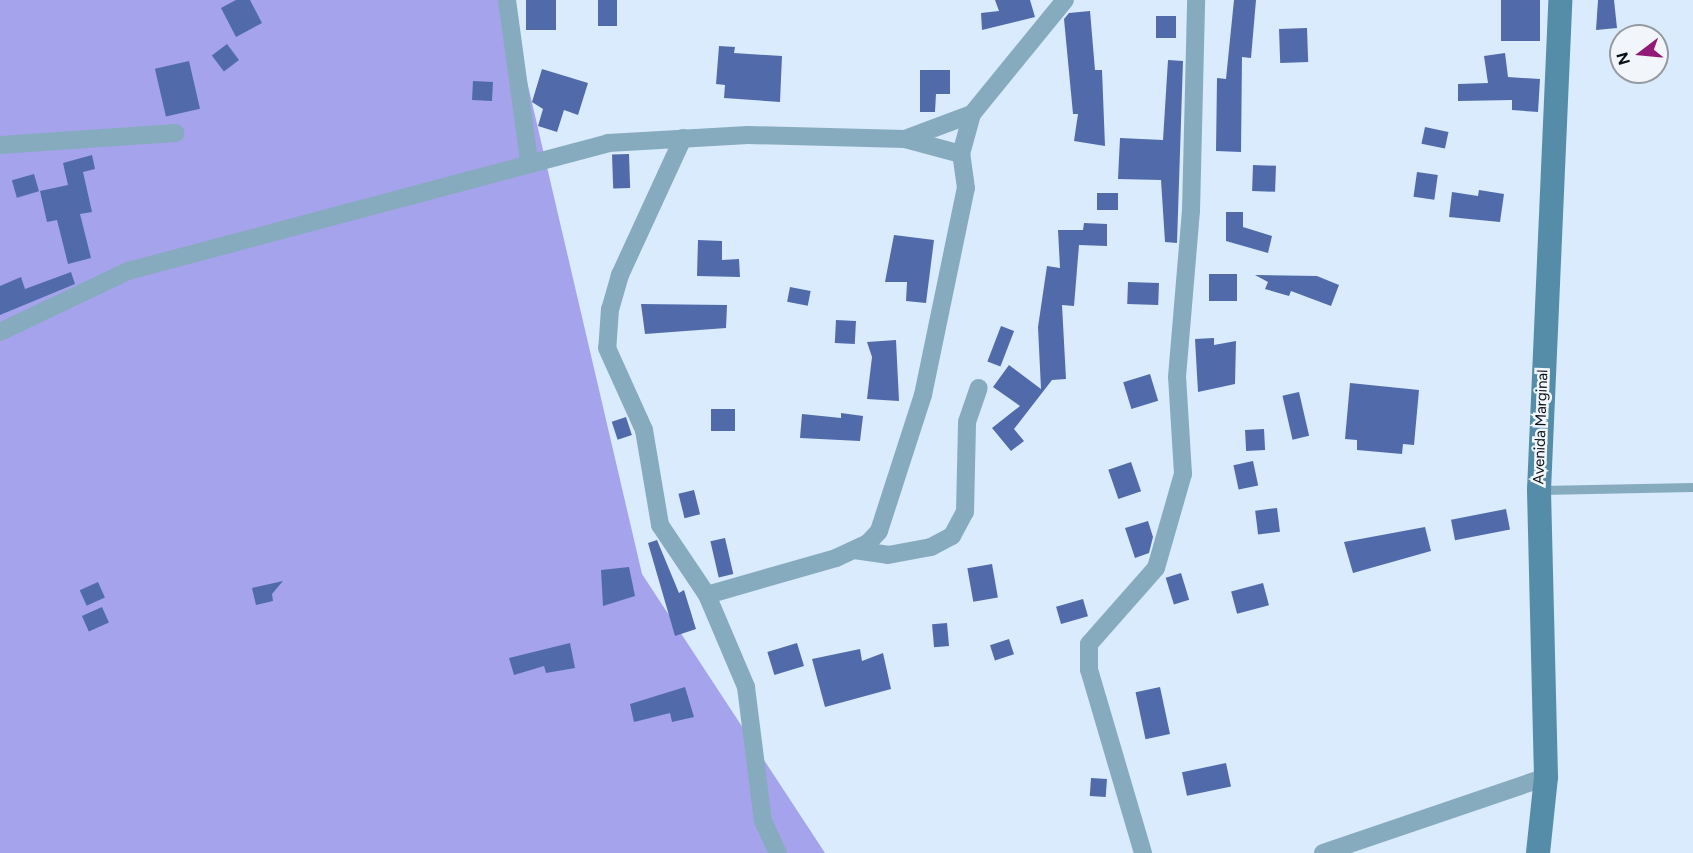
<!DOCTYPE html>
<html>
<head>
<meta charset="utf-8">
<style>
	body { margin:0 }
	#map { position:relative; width:1693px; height:853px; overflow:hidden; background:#d9ebfc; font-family:Figtree,sans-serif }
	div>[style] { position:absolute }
	.forest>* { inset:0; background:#a4a3ec }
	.building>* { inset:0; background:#516baa; transform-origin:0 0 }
	.lane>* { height:9px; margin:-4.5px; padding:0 4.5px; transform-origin:4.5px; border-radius:4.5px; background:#87abbe }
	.street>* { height:18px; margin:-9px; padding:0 9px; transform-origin:9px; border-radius:9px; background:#87abbe }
	.secondary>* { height:24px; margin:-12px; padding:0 12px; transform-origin:12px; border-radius:12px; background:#558da8 }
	span { translate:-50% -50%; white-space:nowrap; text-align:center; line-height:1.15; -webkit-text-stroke:5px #f2f6fa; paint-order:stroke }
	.street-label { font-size:15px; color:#091118 }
	.north { position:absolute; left:1609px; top:24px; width:60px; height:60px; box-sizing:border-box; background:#f2f6fa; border:2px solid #959aa0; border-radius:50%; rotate:254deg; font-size:16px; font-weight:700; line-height:24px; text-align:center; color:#091118 }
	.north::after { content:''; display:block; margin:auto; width:21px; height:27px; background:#911a79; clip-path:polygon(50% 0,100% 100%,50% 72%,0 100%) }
</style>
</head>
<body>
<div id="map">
	<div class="forest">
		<div style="clip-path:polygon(0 0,508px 0,642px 574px,825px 853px,0 853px)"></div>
	</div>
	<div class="building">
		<div style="clip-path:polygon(236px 0,250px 0,262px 23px,236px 37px,221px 8px)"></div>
		<div style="left:526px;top:0;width:30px;height:30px"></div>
		<div style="left:598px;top:0;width:19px;height:26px"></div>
		<div style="clip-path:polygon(995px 0,1030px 0,1035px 17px,982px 30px,981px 13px,999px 11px)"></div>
		<div style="clip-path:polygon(1234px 0,1256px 0,1251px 58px,1242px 57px,1241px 152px,1216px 151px,1217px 78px,1226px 79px)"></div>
		<div style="left:1501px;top:0;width:39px;height:41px"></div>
		<div style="clip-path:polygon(1598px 0,1614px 0,1617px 28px,1596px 30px)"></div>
		<div style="clip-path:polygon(1090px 11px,1095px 70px,1102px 70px,1105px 146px,1074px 141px,1078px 114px,1073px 114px,1064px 19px,1069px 13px)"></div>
		<div style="left:1156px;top:16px;width:20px;height:22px"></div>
		<div style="left:1307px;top:28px;width:34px;height:28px;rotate:88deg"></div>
		<div style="left:227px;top:44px;width:20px;height:19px;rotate:53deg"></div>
		<div style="clip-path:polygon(719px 46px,735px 47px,734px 53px,782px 56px,780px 102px,724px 98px,725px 85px,716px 84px)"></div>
		<div style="clip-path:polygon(1505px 53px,1508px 77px,1540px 79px,1538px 112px,1512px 110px,1512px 100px,1458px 101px,1458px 84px,1488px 83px,1484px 56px)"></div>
		<div style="clip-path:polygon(1168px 60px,1183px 61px,1177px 243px,1165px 242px,1161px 180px,1118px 179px,1120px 138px,1163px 140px)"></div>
		<div style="left:189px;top:61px;width:49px;height:35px;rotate:77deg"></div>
		<div style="clip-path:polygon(542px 69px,588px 83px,578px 115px,564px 110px,557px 132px,538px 126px,543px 109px,532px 102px)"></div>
		<div style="clip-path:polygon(920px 70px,950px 70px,950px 94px,936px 94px,935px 112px,920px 112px)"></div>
		<div style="left:473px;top:81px;width:20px;height:19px;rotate:3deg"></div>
		<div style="left:1425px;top:127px;width:24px;height:17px;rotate:12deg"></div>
		<div style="left:629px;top:154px;width:34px;height:17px;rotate:88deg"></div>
		<div style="clip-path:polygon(92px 155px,95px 169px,83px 172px,92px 212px,80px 214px,91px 258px,68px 264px,57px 220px,47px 222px,40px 191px,68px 185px,63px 163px)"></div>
		<div style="left:1253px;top:165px;width:23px;height:26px;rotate:2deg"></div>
		<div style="left:1417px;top:172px;width:21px;height:25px;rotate:8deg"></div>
		<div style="left:34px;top:174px;width:18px;height:23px;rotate:74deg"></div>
		<div style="clip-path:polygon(1479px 190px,1504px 194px,1500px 222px,1449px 217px,1452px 192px,1478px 196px)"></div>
		<div style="left:1097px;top:193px;width:21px;height:17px"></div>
		<div style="clip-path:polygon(1226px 212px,1243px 212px,1243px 227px,1272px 236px,1268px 253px,1226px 241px)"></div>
		<div style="clip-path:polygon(1084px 223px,1107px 224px,1107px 246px,1079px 245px,1074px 306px,1062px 305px,1066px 379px,1052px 380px,1014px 429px,1024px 441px,1011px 451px,992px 428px,1020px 406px,993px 387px,1009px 365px,1041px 389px,1038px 327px,1047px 266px,1060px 268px,1058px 230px,1083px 230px)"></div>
		<div style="clip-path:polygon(894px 235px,934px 240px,926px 303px,906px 301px,907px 282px,885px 282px)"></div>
		<div style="clip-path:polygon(698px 240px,722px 241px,722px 260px,739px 259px,740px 277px,697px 276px)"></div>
		<div style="clip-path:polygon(71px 272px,75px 284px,0 315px,0 286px,21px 277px,25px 289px)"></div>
		<div style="left:1209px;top:274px;width:28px;height:27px"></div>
		<div style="clip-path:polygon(1255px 275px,1317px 276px,1339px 285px,1331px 306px,1291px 291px,1289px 296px,1265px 289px,1268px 282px)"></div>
		<div style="left:1128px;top:282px;width:31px;height:22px;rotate:2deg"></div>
		<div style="left:790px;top:287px;width:21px;height:15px;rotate:11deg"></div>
		<div style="clip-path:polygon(641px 304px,727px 305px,726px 328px,645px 334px)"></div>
		<div style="left:836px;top:320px;width:20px;height:23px;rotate:3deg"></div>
		<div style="left:1001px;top:326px;width:14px;height:38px;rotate:21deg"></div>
		<div style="clip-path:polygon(1214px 338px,1214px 345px,1236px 341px,1235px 384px,1198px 392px,1195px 339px)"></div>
		<div style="clip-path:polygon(896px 340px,899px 401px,867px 399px,872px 357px,867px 342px)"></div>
		<div style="left:1150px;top:374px;width:28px;height:28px;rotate:73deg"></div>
		<div style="clip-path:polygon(1350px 383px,1419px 390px,1414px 445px,1403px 444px,1402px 454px,1357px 450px,1357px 440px,1345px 439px)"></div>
		<div style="left:1299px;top:392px;width:45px;height:17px;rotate:77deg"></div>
		<div style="left:711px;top:409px;width:24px;height:22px"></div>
		<div style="clip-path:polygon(841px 413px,863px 416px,860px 441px,800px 438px,802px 414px,841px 418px)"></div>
		<div style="left:626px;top:417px;width:19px;height:15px;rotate:72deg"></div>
		<div style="left:1264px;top:429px;width:21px;height:19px;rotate:87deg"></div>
		<div style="left:1253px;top:461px;width:25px;height:20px;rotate:78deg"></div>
		<div style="left:1131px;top:462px;width:31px;height:24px;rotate:71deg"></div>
		<div style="left:694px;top:490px;width:25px;height:16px;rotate:76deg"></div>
		<div style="left:1277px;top:508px;width:24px;height:22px;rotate:83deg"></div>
		<div style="left:1506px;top:509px;width:21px;height:56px;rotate:79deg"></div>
		<div style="clip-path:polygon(1148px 521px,1153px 537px,1149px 553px,1135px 558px,1125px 528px)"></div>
		<div style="clip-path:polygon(1425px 527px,1431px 551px,1353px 573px,1344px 542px)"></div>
		<div style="left:725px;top:538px;width:37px;height:15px;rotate:77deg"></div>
		<div style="clip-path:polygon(657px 540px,679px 593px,684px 590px,696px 629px,675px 636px,648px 543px)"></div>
		<div style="left:992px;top:564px;width:34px;height:25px;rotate:80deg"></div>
		<div style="clip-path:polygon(629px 567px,635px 596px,603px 606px,601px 570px)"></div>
		<div style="left:1181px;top:573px;width:28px;height:16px;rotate:73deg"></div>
		<div style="clip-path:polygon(283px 581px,272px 594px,273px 601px,256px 605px,252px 588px)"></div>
		<div style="left:98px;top:582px;width:17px;height:20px;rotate:66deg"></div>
		<div style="left:1263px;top:583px;width:23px;height:33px;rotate:75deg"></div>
		<div style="left:1083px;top:599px;width:18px;height:28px;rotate:74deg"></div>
		<div style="left:102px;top:607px;width:17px;height:22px;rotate:66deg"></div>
		<div style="left:947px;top:623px;width:23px;height:15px;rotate:85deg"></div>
		<div style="left:1009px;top:639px;width:16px;height:20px;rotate:72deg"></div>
		<div style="clip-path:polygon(570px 643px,575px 668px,546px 673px,544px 666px,514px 675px,509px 658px)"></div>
		<div style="left:797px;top:643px;width:24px;height:31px;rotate:73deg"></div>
		<div style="clip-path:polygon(860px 649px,862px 661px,883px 653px,891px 689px,825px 707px,812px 659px)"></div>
		<div style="clip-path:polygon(685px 687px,694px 717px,672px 722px,670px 713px,634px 722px,630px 704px)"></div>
		<div style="left:1160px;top:687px;width:48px;height:25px;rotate:78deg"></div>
		<div style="left:1226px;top:763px;width:24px;height:45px;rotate:78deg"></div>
		<div style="left:1091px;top:778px;width:16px;height:18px;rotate:4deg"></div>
	</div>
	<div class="lane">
		<div style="left:1541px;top:490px;width:152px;rotate:-1.1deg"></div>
	</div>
	<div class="street">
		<div style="left:507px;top:0;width:162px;rotate:82.2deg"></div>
		<div style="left:683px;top:138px;width:151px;rotate:114.7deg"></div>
		<div style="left:620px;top:275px;width:35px;rotate:106deg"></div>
		<div style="left:610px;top:309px;width:39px;rotate:94deg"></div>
		<div style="left:607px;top:348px;width:90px;rotate:65.7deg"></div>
		<div style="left:644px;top:430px;width:96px;rotate:80.4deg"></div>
		<div style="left:660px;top:525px;width:84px;rotate:56.1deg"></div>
		<div style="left:707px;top:595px;width:100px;rotate:67deg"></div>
		<div style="left:746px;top:687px;width:135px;rotate:82.8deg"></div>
		<div style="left:763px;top:821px;width:35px;rotate:65deg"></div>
		<div style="left:905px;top:139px;width:72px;rotate:-20.5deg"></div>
		<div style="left:0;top:145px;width:176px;rotate:-3.9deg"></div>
		<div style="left:0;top:332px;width:142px;rotate:-25.5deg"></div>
		<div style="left:128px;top:271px;width:497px;rotate:-14.9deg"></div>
		<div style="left:608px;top:143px;width:140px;rotate:-3.3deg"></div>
		<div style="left:748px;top:135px;width:157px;rotate:1.5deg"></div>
		<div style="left:905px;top:139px;width:58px;rotate:15deg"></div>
		<div style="left:854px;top:550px;width:34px;rotate:8deg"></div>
		<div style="left:888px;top:555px;width:44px;rotate:-10.5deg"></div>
		<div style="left:931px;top:547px;width:24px;rotate:-28deg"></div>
		<div style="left:952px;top:536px;width:27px;rotate:-62deg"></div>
		<div style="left:965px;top:512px;width:90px;rotate:-88.7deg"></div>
		<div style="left:967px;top:422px;width:36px;rotate:-71deg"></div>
		<div style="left:707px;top:595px;width:134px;rotate:-16deg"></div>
		<div style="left:836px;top:558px;width:35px;rotate:-25deg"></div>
		<div style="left:868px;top:543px;width:16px;rotate:-47deg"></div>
		<div style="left:879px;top:531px;width:143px;rotate:-72.1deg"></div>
		<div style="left:923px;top:395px;width:211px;rotate:-78.3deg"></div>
		<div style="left:966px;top:188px;width:34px;rotate:-98deg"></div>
		<div style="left:961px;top:154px;width:41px;rotate:-74.6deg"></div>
		<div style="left:972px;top:114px;width:147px;rotate:-50.8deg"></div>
		<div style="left:1143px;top:853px;width:191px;rotate:-106.4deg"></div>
		<div style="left:1089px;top:670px;width:26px;rotate:-90deg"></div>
		<div style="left:1089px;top:644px;width:101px;rotate:-48.6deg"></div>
		<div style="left:1156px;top:568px;width:98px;rotate:-74deg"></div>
		<div style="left:1183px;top:474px;width:97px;rotate:-93.5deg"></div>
		<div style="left:1177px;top:377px;width:167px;rotate:-85.2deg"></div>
		<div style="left:1191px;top:211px;width:211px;rotate:-88.6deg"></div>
		<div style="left:1323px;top:853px;width:236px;rotate:-18.8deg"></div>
	</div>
	<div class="secondary">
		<div style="left:1538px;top:853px;width:76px;rotate:-84deg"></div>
		<div style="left:1546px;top:777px;width:287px;rotate:-91.4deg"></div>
		<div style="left:1539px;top:490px;width:490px;rotate:-87.5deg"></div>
	</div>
	<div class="street-label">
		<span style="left:1541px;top:427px;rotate:-88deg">Avenida Marginal</span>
	</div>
	<div class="north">N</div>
</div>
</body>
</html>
